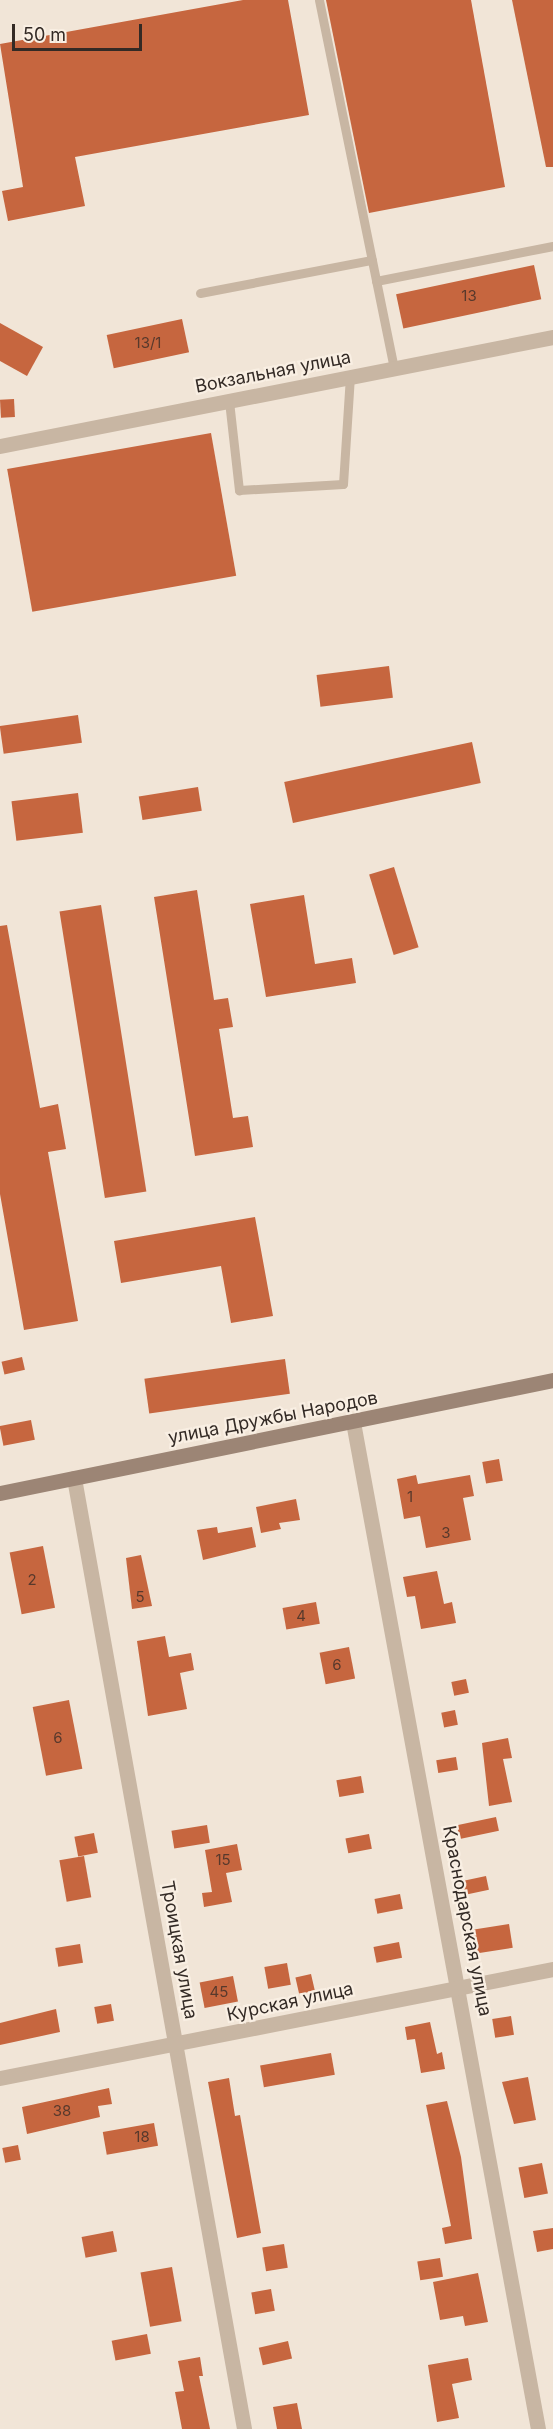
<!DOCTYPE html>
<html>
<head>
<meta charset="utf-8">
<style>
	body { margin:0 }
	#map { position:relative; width:553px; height:2429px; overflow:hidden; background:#f1e5d7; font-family:Inter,sans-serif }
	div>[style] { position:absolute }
	.building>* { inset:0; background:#c6663f; transform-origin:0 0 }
	.lane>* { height:9px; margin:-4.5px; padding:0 4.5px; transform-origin:4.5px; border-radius:4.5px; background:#c8b6a3 }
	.street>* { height:15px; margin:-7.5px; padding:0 7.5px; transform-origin:7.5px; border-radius:7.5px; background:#c8b6a3 }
	.secondary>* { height:15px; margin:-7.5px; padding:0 7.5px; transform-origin:7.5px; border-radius:7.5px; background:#9c8575 }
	span { translate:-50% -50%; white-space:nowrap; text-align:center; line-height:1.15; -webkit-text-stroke:4.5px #f9efe3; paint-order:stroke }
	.number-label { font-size:15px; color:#58392c }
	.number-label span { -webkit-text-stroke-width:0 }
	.street-label { font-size:18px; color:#332a25 }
	.scale { position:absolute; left:12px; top:24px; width:130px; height:27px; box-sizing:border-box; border:3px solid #332a25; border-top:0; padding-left:8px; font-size:18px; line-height:21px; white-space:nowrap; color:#332a25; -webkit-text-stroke:4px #f9efe3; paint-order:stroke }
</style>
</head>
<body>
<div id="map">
	<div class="building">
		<div style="clip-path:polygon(243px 0,288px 0,309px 115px,75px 157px,85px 206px,8px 221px,2px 191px,23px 187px,0 44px)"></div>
		<div style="clip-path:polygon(326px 0,471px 0,505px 187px,369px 213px)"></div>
		<div style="clip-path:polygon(512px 0,553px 0,553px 167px,546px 167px)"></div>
		<div style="left:534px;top:265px;width:35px;height:141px;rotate:78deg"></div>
		<div style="left:182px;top:319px;width:34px;height:77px;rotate:78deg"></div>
		<div style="clip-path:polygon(0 323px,43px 347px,27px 376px,0 361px)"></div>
		<div style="left:14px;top:399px;width:18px;height:14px;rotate:87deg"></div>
		<div style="left:211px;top:433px;width:145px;height:207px;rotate:80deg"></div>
		<div style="left:389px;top:666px;width:32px;height:73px;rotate:83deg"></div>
		<div style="left:78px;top:715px;width:28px;height:79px;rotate:82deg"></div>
		<div style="left:472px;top:742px;width:42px;height:192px;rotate:78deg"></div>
		<div style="left:198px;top:787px;width:24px;height:60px;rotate:81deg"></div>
		<div style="left:78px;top:793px;width:40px;height:67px;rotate:83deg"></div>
		<div style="left:394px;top:867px;width:84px;height:26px;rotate:73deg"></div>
		<div style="clip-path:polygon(197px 890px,214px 1000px,228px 998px,233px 1027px,219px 1029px,233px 1118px,248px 1116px,253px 1147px,195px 1156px,154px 897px)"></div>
		<div style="clip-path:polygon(304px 895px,315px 964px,352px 958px,356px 983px,266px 997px,250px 904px)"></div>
		<div style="left:101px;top:905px;width:290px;height:42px;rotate:81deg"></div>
		<div style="clip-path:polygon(7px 925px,40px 1108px,58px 1104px,66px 1149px,48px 1152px,78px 1321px,24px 1330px,0 1194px,0 926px)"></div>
		<div style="clip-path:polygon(255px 1217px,273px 1316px,231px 1323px,221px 1266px,121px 1283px,114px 1241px)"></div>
		<div style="left:22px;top:1357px;width:13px;height:21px;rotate:77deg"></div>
		<div style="left:285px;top:1359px;width:35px;height:142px;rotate:82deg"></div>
		<div style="left:31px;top:1420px;width:20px;height:32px;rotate:79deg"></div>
		<div style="left:499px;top:1459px;width:22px;height:17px;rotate:80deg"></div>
		<div style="clip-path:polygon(416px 1475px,418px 1484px,470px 1475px,474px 1496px,463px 1498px,471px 1540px,426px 1548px,420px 1516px,404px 1519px,397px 1479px)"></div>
		<div style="clip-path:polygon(296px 1499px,300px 1520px,279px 1523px,281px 1529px,261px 1533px,256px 1507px)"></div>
		<div style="clip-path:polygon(217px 1527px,218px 1533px,252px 1527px,256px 1547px,203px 1560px,197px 1530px)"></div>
		<div style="left:43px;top:1546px;width:63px;height:34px;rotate:79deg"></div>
		<div style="clip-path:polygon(141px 1555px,152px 1606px,132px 1609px,126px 1558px)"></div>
		<div style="clip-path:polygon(437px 1571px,444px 1604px,452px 1602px,456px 1623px,421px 1629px,415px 1596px,407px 1597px,403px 1577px)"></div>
		<div style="left:316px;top:1602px;width:22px;height:34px;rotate:80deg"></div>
		<div style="clip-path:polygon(165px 1636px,169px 1657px,191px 1653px,194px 1670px,180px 1673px,187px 1709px,148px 1716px,137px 1641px)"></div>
		<div style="left:349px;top:1647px;width:32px;height:30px;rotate:79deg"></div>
		<div style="left:466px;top:1679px;width:14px;height:15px;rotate:78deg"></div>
		<div style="left:69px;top:1700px;width:70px;height:37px;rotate:79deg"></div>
		<div style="left:455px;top:1710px;width:15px;height:14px;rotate:79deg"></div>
		<div style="clip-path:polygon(508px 1738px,512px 1758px,503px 1759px,512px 1802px,489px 1806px,482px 1743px)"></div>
		<div style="left:456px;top:1757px;width:13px;height:20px;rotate:81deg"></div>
		<div style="left:361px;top:1776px;width:17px;height:25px;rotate:80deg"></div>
		<div style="left:496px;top:1817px;width:14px;height:40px;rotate:78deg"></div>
		<div style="left:207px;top:1825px;width:18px;height:36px;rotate:81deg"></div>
		<div style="left:94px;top:1833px;width:20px;height:20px;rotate:79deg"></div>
		<div style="left:369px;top:1834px;width:15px;height:24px;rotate:79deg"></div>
		<div style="clip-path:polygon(237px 1844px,242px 1870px,226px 1873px,232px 1902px,204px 1907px,202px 1893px,212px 1892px,205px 1850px)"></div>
		<div style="left:84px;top:1856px;width:42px;height:25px;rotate:80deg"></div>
		<div style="left:486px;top:1876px;width:14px;height:24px;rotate:78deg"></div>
		<div style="left:400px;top:1894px;width:15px;height:26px;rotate:79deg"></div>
		<div style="left:509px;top:1924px;width:24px;height:37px;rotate:81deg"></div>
		<div style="left:399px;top:1942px;width:16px;height:26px;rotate:79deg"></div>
		<div style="left:80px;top:1944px;width:19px;height:25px;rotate:81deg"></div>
		<div style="left:287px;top:1963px;width:22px;height:23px;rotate:80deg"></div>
		<div style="left:311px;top:1974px;width:17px;height:16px;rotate:77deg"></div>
		<div style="left:233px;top:1976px;width:26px;height:34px;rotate:79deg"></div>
		<div style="left:111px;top:2004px;width:17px;height:17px;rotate:80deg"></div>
		<div style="clip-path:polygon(56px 2009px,60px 2032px,0 2045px,0 2023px)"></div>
		<div style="left:511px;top:2016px;width:19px;height:19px;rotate:81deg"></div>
		<div style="clip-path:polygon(430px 2022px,437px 2054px,442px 2052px,445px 2069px,421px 2073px,415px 2039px,407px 2040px,405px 2027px)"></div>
		<div style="left:331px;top:2053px;width:22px;height:72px;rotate:80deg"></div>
		<div style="clip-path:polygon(528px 2077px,536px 2120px,514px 2124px,502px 2082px)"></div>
		<div style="clip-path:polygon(229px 2078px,235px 2116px,240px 2115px,261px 2233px,237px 2238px,208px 2082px)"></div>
		<div style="clip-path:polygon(109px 2088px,112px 2104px,98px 2106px,100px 2117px,27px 2134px,22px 2107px)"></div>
		<div style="clip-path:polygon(447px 2101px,461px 2157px,472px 2239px,445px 2244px,442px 2228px,451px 2226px,426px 2105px)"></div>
		<div style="left:154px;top:2123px;width:23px;height:52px;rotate:80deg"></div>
		<div style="left:18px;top:2145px;width:15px;height:16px;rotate:79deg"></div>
		<div style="left:542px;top:2163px;width:31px;height:24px;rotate:79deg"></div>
		<div style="clip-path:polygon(553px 2228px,553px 2249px,537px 2252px,533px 2231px)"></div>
		<div style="left:113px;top:2231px;width:21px;height:32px;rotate:79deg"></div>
		<div style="left:284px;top:2244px;width:24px;height:22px;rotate:81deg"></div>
		<div style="left:440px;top:2258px;width:19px;height:23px;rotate:81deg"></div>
		<div style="left:172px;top:2267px;width:55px;height:32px;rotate:80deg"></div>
		<div style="clip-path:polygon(478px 2273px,488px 2322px,465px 2326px,463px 2316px,440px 2320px,433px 2282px)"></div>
		<div style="left:271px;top:2289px;width:22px;height:20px;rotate:80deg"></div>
		<div style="left:147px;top:2334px;width:20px;height:36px;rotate:79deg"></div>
		<div style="left:288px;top:2341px;width:18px;height:30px;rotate:77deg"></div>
		<div style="clip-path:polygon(200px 2357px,203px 2376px,199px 2376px,210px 2429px,182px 2429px,175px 2392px,184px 2391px,178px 2361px)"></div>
		<div style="clip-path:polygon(468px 2358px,472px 2380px,452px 2384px,459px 2418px,437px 2422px,428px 2365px)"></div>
		<div style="clip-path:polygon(297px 2403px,302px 2429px,277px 2429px,273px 2407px)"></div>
	</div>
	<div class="lane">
		<div style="left:319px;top:0;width:376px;rotate:78.5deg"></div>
		<div style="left:376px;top:281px;width:180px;rotate:-11.2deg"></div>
		<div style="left:200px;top:293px;width:175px;rotate:-10.9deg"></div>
		<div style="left:229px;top:401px;width:90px;rotate:83.6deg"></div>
		<div style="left:239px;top:490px;width:104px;rotate:-3.3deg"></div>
		<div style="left:343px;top:484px;width:107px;rotate:-86.3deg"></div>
	</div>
	<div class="street">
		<div style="left:0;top:446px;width:564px;rotate:-11.15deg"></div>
		<div style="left:353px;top:1422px;width:1024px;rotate:79.59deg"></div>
		<div style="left:74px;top:1478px;width:966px;rotate:79.86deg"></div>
		<div style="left:0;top:2078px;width:564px;rotate:-11.15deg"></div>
	</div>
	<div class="secondary">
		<div style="left:0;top:1493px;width:564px;rotate:-11.55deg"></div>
	</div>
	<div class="number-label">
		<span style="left:469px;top:296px">13</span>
		<span style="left:148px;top:343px">13/1</span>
		<span style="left:410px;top:1497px">1</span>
		<span style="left:446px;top:1533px">3</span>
		<span style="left:32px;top:1580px">2</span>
		<span style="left:140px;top:1597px">5</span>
		<span style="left:301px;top:1616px">4</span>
		<span style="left:337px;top:1665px">6</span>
		<span style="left:58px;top:1738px">6</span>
		<span style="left:223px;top:1860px">15</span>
		<span style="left:219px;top:1992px">45</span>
		<span style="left:62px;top:2111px">38</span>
		<span style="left:142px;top:2137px">18</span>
	</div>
	<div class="street-label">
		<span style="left:273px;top:372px;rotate:-11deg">Вокзальная улица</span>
		<span style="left:273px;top:1418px;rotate:-11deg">улица Дружбы Народов</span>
		<span style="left:467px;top:1921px;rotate:79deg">Краснодарская улица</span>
		<span style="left:179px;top:1950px;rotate:80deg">Троицкая улица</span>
		<span style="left:290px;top:2002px;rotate:-12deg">Курская улица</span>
	</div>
	<div class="scale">50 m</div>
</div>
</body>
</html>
